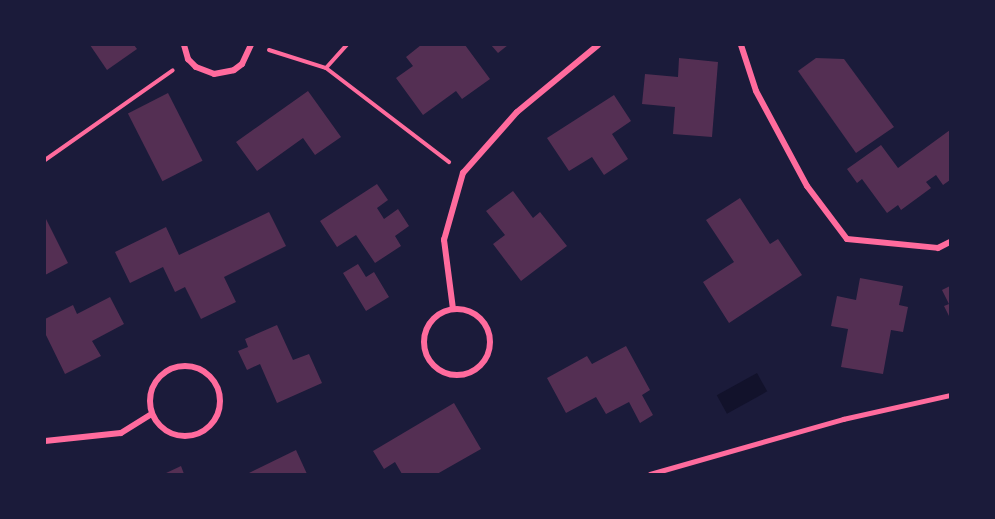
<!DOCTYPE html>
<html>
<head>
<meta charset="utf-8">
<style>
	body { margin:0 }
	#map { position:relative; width:995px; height:519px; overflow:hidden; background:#1b1b3a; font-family:Arial,sans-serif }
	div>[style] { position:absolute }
	.water>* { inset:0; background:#12122b; transform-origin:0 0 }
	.building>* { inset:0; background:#542f53; transform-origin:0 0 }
	.path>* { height:4px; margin:-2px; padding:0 2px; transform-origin:2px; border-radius:2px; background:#ff6b9d }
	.service>* { height:4.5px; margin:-2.25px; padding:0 2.25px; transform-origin:2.25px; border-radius:2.25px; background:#ff6b9d }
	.minor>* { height:6px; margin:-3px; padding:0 3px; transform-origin:3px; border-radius:3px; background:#ff6b9d }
	.minor>.ring { margin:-3px; padding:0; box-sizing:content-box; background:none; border:6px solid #ff6b9d; border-radius:50% }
	span { translate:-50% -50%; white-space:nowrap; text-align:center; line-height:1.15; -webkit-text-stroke:6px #1b1b3a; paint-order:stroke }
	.frame { position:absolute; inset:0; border:46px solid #1b1b3a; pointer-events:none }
</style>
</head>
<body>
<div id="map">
	<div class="water">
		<div style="left:757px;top:373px;width:21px;height:46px;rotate:61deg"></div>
	</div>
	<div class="building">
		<div style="clip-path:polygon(90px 45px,134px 45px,137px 49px,107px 70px)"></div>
		<div style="clip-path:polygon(421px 45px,465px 45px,490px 79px,462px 99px,456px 91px,423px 115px,396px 78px,413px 66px,406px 57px)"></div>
		<div style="clip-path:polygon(491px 45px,508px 45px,498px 53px)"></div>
		<div style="clip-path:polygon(679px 58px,718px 62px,712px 137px,673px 134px,675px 107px,642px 104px,645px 74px,678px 77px)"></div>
		<div style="clip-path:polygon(816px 58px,844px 59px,894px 127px,856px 153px,798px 71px)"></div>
		<div style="clip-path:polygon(308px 91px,341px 137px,315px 155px,303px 138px,257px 171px,236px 142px)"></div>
		<div style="left:168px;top:93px;width:76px;height:45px;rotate:63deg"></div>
		<div style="clip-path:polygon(614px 95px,631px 121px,612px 134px,628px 159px,604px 175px,592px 157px,569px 171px,547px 138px)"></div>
		<div style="clip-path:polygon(950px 130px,950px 180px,943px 185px,936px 175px,926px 182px,931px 188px,901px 210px,898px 205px,887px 213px,862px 179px,857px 183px,847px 169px,881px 145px,898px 168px)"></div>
		<div style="clip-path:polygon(377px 184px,388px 200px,377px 208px,384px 219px,398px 209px,409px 226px,395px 236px,401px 246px,375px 263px,356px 235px,337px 247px,320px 221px)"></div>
		<div style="clip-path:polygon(513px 191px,533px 218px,540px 212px,567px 246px,521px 281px,493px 244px,505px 235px,486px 211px)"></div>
		<div style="clip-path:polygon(740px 198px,770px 244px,778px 239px,802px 275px,729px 323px,703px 282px,734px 262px,706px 220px)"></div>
		<div style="clip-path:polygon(269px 212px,286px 246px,224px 277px,236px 302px,201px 319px,185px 287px,175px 292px,163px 267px,130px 283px,115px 252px,166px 227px,179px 255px)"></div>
		<div style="clip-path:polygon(45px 217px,68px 263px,45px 275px)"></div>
		<div style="clip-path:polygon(358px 264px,366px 277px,374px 272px,389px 297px,366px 311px,343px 273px)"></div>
		<div style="clip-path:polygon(860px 278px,903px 286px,899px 305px,908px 307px,903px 332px,891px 330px,883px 374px,841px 367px,848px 329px,831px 326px,837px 296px,856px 300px)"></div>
		<div style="clip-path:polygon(950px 286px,950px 318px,944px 306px,949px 304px,942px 290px)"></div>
		<div style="clip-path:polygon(110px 297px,124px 324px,92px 341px,101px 356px,65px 374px,45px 333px,45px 319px,73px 305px,77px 314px)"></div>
		<div style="clip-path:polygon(277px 325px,293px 360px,309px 354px,322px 383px,277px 403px,260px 364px,247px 370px,238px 351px,248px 347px,245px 339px)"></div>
		<div style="clip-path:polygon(626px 346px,650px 390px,642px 395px,653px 415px,640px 423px,629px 402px,606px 414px,596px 397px,566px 413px,547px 378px,587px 356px,592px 364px)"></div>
		<div style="clip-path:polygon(454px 403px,481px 449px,437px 474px,402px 474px,395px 462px,384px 469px,373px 451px)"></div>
		<div style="clip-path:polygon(296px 450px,307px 474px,247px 474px)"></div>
		<div style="clip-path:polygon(181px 466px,184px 474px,164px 474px)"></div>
	</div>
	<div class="path">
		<div style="left:269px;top:50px;width:60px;rotate:17.5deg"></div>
		<div style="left:326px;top:68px;width:155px;rotate:37.4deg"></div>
		<div style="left:326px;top:68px;width:31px;rotate:-48deg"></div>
		<div style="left:45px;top:160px;width:156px;rotate:-35.1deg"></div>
	</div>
	<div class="service">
		<div style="left:650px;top:474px;width:201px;rotate:-15.9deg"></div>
		<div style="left:843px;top:419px;width:110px;rotate:-12.6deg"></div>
	</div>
	<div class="minor">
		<div style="left:184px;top:45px;width:15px;rotate:74deg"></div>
		<div style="left:188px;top:59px;width:11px;rotate:45deg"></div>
		<div style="left:196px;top:67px;width:19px;rotate:21deg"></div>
		<div style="left:214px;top:74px;width:20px;rotate:-11deg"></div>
		<div style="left:234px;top:70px;width:10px;rotate:-37deg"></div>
		<div style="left:242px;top:64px;width:21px;rotate:-65deg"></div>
		<div style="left:741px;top:45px;width:48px;rotate:71.9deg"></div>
		<div style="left:756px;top:91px;width:108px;rotate:61.8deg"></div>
		<div style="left:807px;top:186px;width:66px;rotate:53deg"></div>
		<div style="left:847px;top:239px;width:91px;rotate:5.6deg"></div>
		<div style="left:938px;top:248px;width:13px;rotate:-27deg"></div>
		<div class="ring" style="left:424px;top:309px;width:60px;height:60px"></div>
		<div style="left:453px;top:309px;width:70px;rotate:-97.4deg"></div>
		<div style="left:444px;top:240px;width:70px;rotate:-74.2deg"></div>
		<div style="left:463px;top:173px;width:81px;rotate:-48.5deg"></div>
		<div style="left:517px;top:112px;width:105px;rotate:-39.6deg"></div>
		<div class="ring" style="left:150px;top:366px;width:64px;height:64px"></div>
		<div style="left:45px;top:441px;width:76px;rotate:-6deg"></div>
		<div style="left:121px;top:433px;width:36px;rotate:-32deg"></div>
	</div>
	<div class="frame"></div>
</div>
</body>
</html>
